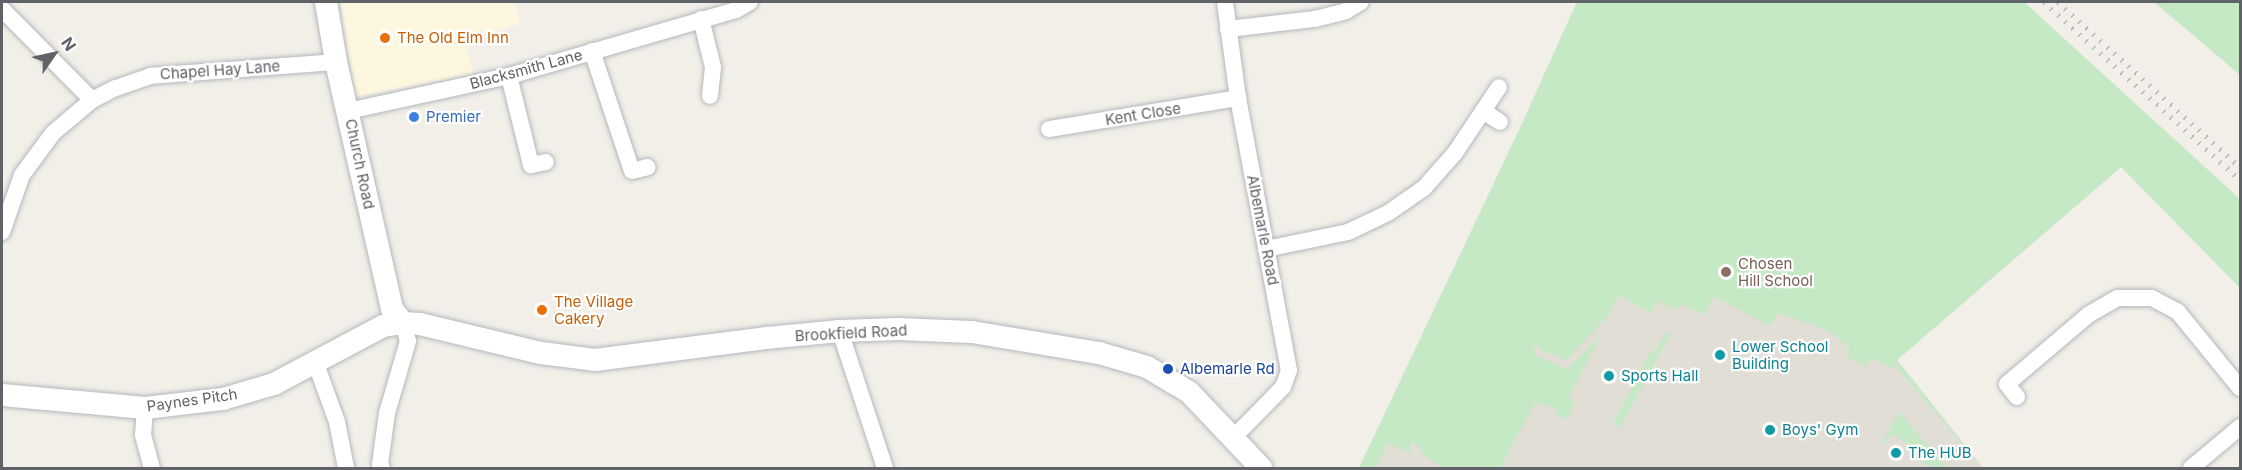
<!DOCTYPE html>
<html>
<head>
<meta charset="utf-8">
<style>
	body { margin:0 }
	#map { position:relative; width:2242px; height:470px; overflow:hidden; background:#f1efe8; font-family:Inter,sans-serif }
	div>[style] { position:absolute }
	.commercial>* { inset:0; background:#fef7e0 }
	.education>* { inset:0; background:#e1ded6 }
	.green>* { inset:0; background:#c5e8c5 }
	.roads { filter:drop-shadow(0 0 2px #b5b8bc) drop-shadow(0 0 2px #b5b8bc) }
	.street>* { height:16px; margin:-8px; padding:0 8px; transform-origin:8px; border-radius:8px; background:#fff }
	.secondary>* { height:22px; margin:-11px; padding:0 11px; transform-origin:11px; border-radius:11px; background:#fff }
	.rail>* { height:4.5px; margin-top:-2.25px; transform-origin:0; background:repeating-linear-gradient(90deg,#b6b7b8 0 1.5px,transparent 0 9.5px) }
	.dots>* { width:16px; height:16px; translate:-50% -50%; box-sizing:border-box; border:3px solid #fff; border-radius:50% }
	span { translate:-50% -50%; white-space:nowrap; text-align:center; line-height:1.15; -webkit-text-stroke:4.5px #fff; paint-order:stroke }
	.food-label { font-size:15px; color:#c56008 }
	.left { translate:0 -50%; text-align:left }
	.street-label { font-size:15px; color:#5f6368 }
	.shop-label { font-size:15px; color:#366cbe }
	.education-label { font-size:15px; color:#785e54 }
	.culture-label { font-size:15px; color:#0d838f }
	.transit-label { font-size:15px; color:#164399 }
	.frame { position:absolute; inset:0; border:3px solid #5f6368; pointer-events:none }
	.north { position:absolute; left:24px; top:24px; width:60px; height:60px; -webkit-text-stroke:4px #fff; paint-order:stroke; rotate:56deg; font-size:16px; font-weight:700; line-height:24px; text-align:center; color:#5f6368 }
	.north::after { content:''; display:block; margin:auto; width:21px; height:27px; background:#5f6368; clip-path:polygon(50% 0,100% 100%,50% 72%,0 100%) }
</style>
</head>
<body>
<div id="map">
	<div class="commercial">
		<div style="clip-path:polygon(341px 2px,515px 2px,520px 24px,464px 41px,474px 74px,358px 96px,354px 92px)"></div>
	</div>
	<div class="education">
		<div style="clip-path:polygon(1577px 2px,2121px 167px,1897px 360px,1983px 468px,1359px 468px,1521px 126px)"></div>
	</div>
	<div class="green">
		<div style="clip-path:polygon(1577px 2px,2024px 2px,2240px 199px,2240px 288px,2121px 167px,1897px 360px,1983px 468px,1895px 365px,1891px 368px,1871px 357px,1866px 367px,1848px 357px,1849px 347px,1825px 329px,1778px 313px,1770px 326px,1714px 296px,1704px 315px,1681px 304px,1676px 310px,1658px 301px,1650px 313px,1621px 296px,1617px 298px,1607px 317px,1566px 360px,1542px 351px,1536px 345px,1533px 351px,1536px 356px,1567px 369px,1600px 336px,1568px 399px,1575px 403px,1567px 418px,1558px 416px,1555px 408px,1535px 403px,1500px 468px,1446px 468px,1430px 460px,1421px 452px,1417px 444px,1411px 441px,1410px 453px,1387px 443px,1376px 468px,1359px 468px,1521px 126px)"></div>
		<div style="clip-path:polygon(2154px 2px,2240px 2px,2240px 75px)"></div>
		<div style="clip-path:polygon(1665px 333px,1670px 335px,1623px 422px,1619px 427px,1613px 424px,1651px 350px,1655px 352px)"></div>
		<div style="clip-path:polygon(1899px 412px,1920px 437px,1947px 468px,1933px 468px,1913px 457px,1917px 449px,1891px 434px,1886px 443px,1883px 442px)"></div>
	</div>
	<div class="roads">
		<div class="street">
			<div style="left:1225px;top:2px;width:97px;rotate:82.3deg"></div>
			<div style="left:1238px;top:98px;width:277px;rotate:79.4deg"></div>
			<div style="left:1289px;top:370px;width:18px;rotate:109deg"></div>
			<div style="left:1283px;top:387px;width:71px;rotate:134.4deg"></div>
			<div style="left:2px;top:9px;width:128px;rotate:45.3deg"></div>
			<div style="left:701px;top:19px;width:49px;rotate:76deg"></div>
			<div style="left:713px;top:67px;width:29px;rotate:96deg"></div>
			<div style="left:1228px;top:29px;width:88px;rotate:-6.6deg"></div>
			<div style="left:1315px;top:19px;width:32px;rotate:-14deg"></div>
			<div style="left:1346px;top:11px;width:17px;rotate:-31deg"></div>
			<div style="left:592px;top:51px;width:126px;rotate:71.6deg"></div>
			<div style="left:632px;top:171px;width:16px;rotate:-14deg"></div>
			<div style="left:509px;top:76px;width:92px;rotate:76.1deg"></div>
			<div style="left:531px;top:165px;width:15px;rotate:-11deg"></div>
			<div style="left:348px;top:111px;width:165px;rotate:-12.3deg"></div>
			<div style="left:509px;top:76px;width:236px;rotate:-16.2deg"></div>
			<div style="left:736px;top:10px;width:16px;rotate:-30deg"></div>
			<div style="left:1483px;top:111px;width:20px;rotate:33deg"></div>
			<div style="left:1049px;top:129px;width:192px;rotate:-9.3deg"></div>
			<div style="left:2px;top:232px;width:60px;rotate:-70.7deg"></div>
			<div style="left:22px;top:175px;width:52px;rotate:-53.6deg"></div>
			<div style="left:53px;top:133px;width:51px;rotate:-40.2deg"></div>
			<div style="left:92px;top:100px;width:27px;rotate:-27deg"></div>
			<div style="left:116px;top:88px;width:36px;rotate:-19deg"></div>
			<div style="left:150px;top:76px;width:187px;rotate:-4.3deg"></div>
			<div style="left:1266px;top:249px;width:84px;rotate:-11.7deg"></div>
			<div style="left:1348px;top:232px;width:44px;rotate:-25.4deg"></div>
			<div style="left:1388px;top:213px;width:44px;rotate:-34.8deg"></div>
			<div style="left:1424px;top:188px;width:47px;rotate:-48.5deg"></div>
			<div style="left:1455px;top:153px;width:79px;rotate:-56.3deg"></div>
			<div style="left:840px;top:331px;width:144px;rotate:71.8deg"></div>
			<div style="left:316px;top:364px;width:62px;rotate:70.1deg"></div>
			<div style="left:337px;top:422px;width:47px;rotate:78.9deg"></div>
			<div style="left:2017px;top:397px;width:16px;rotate:-128deg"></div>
			<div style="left:2007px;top:384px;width:106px;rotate:-40.4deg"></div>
			<div style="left:2088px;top:315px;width:34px;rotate:-30deg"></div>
			<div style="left:2118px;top:298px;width:34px"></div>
			<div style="left:2152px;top:298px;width:30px;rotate:28deg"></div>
			<div style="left:2178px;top:312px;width:98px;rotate:50.8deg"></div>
			<div style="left:145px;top:408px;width:27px;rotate:94deg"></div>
			<div style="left:143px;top:435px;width:34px;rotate:75deg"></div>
			<div style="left:382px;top:468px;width:4px;rotate:-117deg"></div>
			<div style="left:380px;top:464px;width:51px;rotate:-82.2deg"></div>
			<div style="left:387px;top:413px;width:75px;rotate:-73.7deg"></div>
			<div style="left:408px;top:341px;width:19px;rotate:-106deg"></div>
			<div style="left:2191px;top:468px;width:64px;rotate:-39.9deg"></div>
		</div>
		<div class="secondary">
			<div style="left:326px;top:2px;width:61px;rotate:80.5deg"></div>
			<div style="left:336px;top:62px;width:253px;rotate:77.2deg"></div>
			<div style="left:392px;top:309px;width:18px;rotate:52deg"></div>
			<div style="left:2px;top:395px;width:144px;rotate:5.2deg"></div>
			<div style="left:145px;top:408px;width:79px;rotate:-6.6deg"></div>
			<div style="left:223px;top:399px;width:53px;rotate:-16.4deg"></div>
			<div style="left:274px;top:384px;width:123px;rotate:-28deg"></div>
			<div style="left:383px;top:326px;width:20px;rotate:-9deg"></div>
			<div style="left:403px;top:323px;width:17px;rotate:3deg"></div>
			<div style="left:420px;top:324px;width:124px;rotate:13.5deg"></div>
			<div style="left:541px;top:353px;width:54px;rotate:7.4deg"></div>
			<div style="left:595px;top:360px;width:172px;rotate:-7.3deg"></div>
			<div style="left:766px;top:338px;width:74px;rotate:-5.4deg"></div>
			<div style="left:840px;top:331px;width:58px;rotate:-2deg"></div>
			<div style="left:898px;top:329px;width:74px;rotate:2.3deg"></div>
			<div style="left:972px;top:332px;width:129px;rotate:9.4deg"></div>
			<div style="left:1099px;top:353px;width:50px;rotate:16.3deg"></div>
			<div style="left:1147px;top:367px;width:49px;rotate:30.8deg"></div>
			<div style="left:1189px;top:392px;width:105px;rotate:46.5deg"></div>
		</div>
	</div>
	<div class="rail">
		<div style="left:2044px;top:2px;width:265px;rotate:42.2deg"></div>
		<div style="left:2058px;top:2px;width:246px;rotate:42.2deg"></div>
	</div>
	<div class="dots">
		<div style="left:385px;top:38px;background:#e8710a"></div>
		<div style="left:414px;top:117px;background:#3f7fe0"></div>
		<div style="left:1726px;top:272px;background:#8d6e63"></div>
		<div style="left:542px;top:310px;background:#e8710a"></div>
		<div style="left:1720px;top:355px;background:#0f9aa8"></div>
		<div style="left:1168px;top:369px;background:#1a4fb4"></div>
		<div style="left:1609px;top:376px;background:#0f9aa8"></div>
		<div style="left:1770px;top:430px;background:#0f9aa8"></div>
		<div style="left:1896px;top:453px;background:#0f9aa8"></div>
	</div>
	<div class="food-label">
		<span class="left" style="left:397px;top:38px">The Old Elm Inn</span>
		<span class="left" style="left:554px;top:310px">The Village<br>Cakery</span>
	</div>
	<div class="street-label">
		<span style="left:526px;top:69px;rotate:-15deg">Blacksmith Lane</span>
		<span style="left:220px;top:70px;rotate:-4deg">Chapel Hay Lane</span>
		<span style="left:1143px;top:114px;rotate:-9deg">Kent Close</span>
		<span style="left:360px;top:164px;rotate:78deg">Church Road</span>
		<span style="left:1263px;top:230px;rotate:79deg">Albemarle Road</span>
		<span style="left:851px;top:333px;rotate:-3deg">Brookfield Road</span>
		<span style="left:192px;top:400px;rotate:-8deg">Paynes Pitch</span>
	</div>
	<div class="shop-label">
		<span class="left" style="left:426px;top:117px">Premier</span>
	</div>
	<div class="education-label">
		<span class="left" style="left:1738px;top:272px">Chosen<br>Hill School</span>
	</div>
	<div class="culture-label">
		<span class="left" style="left:1732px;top:355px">Lower School<br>Building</span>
		<span class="left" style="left:1621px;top:376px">Sports Hall</span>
		<span class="left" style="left:1782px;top:430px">Boys' Gym</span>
		<span class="left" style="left:1908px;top:453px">The HUB</span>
	</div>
	<div class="transit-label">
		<span class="left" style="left:1180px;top:369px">Albemarle Rd</span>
	</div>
	<div class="frame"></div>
	<div class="north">N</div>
</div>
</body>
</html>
